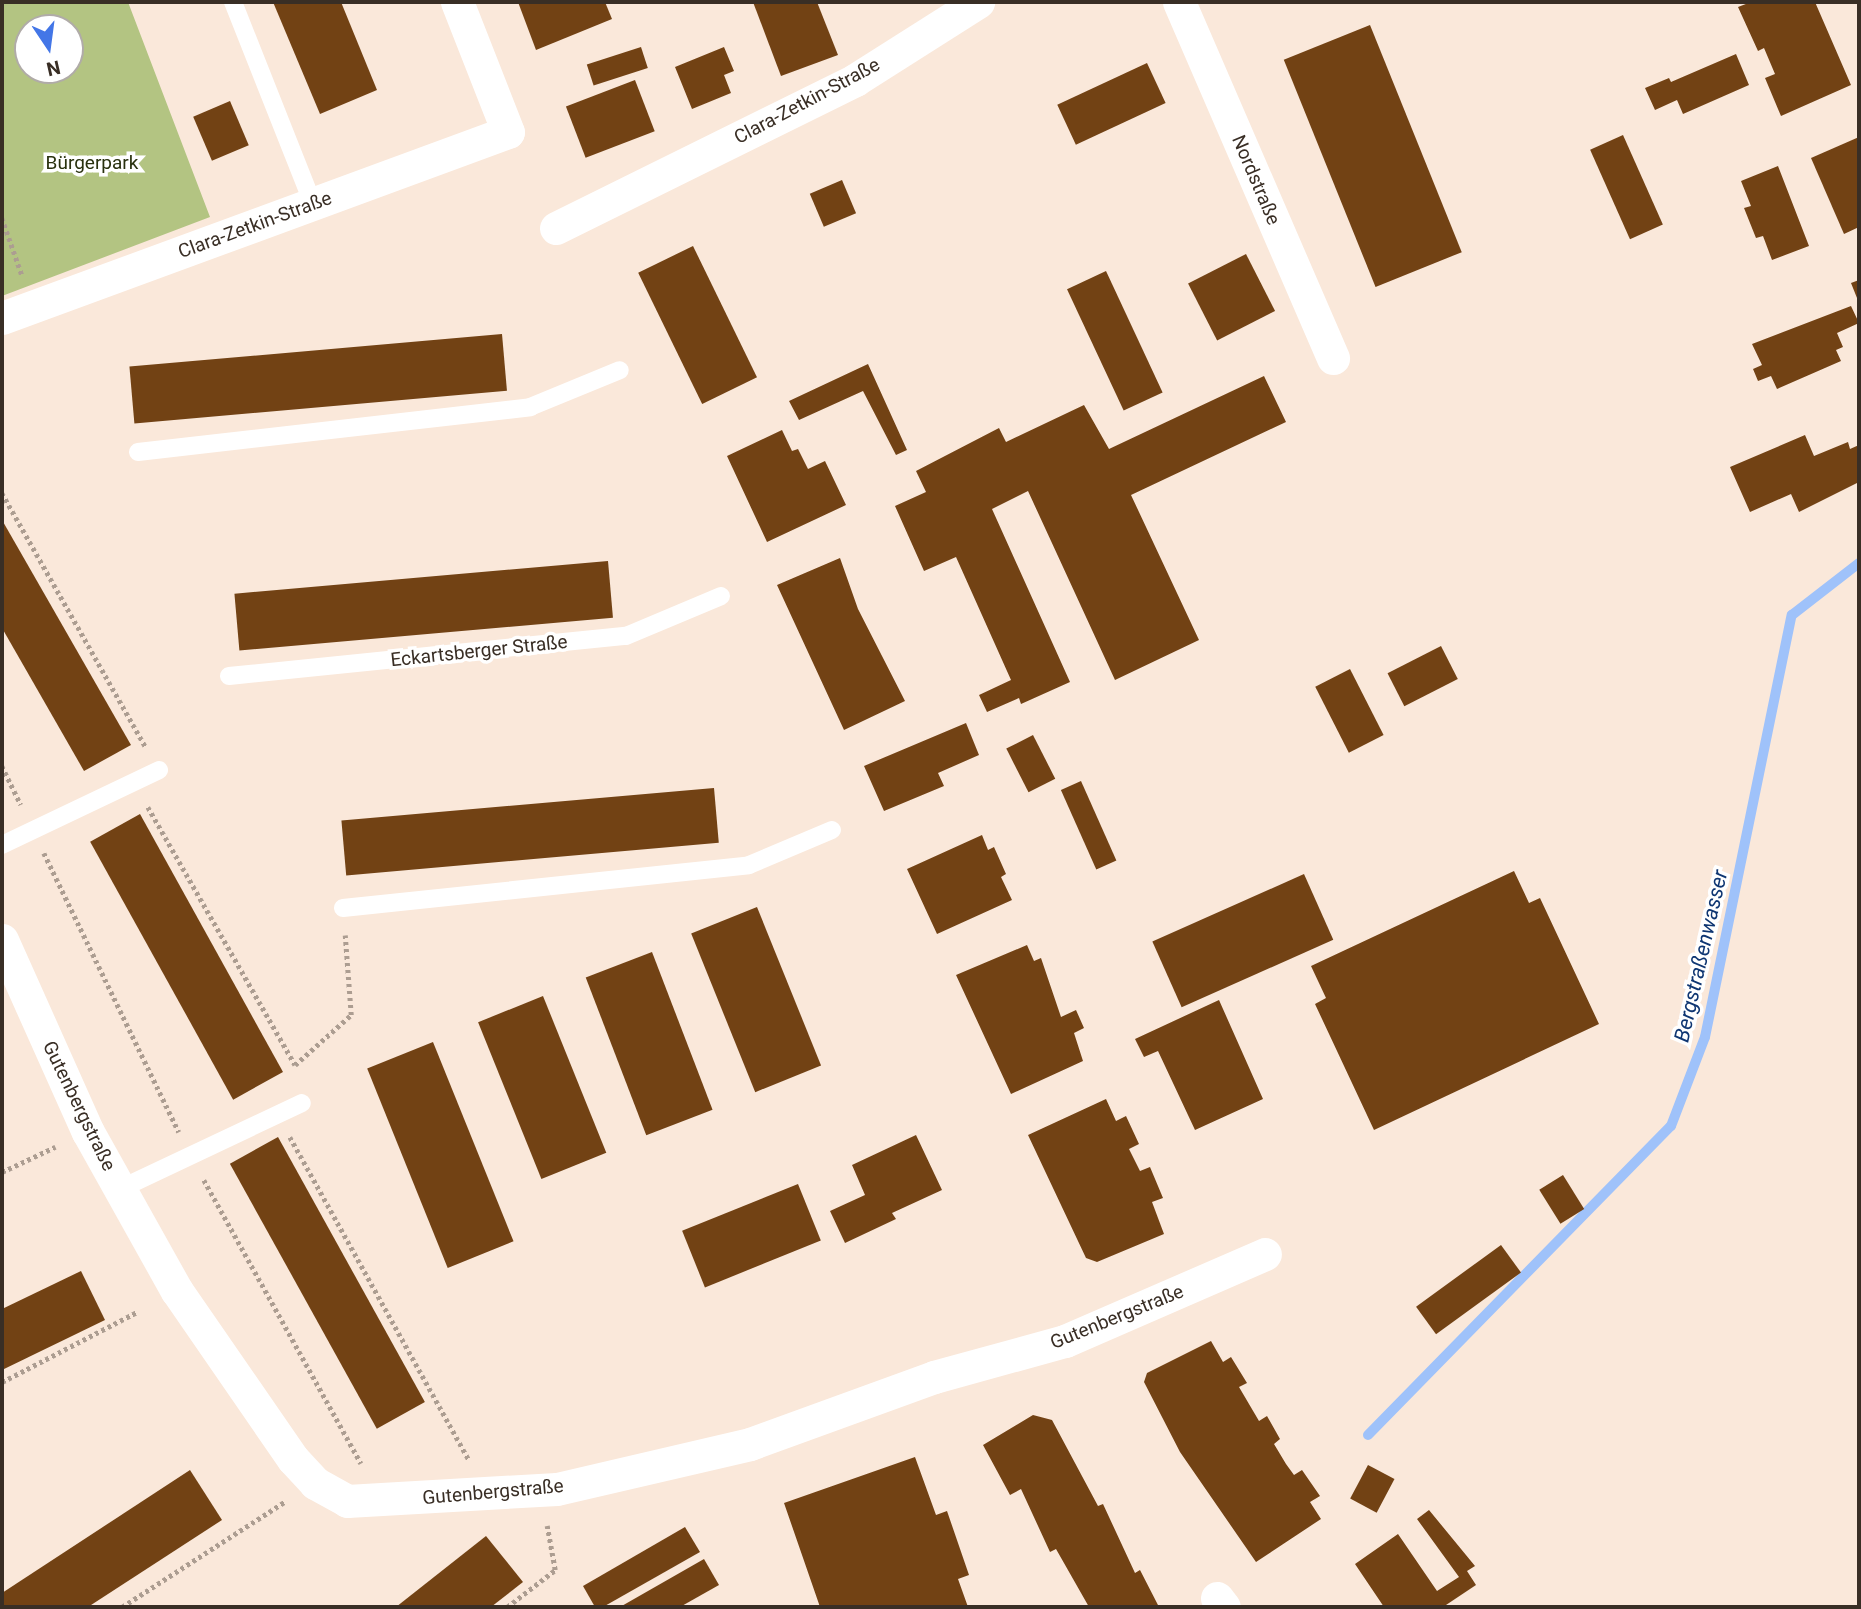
<!DOCTYPE html>
<html>
<head>
<meta charset="utf-8">
<style>
	body { margin:0 }
	#map { position:relative; width:1861px; height:1609px; overflow:hidden; background:#fae8da; font-family:Roboto,sans-serif }
	div>[style] { position:absolute }
	.green>* { inset:0; background:#b3c482 }
	.stream>* { height:10px; margin:-5px; padding:0 5px; transform-origin:5px; border-radius:5px; background:#9fc2fa }
	.building>* { inset:0; background:#724214; transform-origin:0 0 }
	.path>* { height:4.5px; margin-top:-2.25px; transform-origin:0; background:repeating-linear-gradient(90deg,#ac9d91 0 3.5px,transparent 0 7px) }
	.lane>* { height:18px; margin:-9px; padding:0 9px; transform-origin:9px; border-radius:9px; background:#fff }
	.street>* { height:33px; margin:-16.5px; padding:0 16.5px; transform-origin:16.5px; border-radius:16.5px; background:#fff }
	span { translate:-50% -50%; white-space:nowrap; text-align:center; line-height:1.15; -webkit-text-stroke:7px #fff; paint-order:stroke }
	.street-label { font-size:19px; color:#392e25 }
	.park-label { font-size:19px; color:#29310e }
	.water-label { font-size:21px; color:#0f3672; font-style:italic }
	.frame { position:absolute; inset:0; border:4px solid #392e25; pointer-events:none }
	.north { position:absolute; left:14px; top:14px; width:70px; height:70px; box-sizing:border-box; background:#fff; border:2px solid #b0aba8; border-radius:50%; rotate:167deg; font-size:19px; font-weight:700; line-height:28px; text-align:center; color:#392e25 }
	.north::after { content:''; display:block; margin:auto; width:24px; height:32px; background:#4376e7; clip-path:polygon(50% 0,100% 100%,50% 72%,0 100%) }
</style>
</head>
<body>
<div id="map">
	<div class="green">
		<div style="clip-path:polygon(evenodd,2px 2px,128px 2px,210px 217px,2px 296px,2px 2px,28px 28px,70px 28px,70px 70px,28px 70px,28px 28px)"></div>
	</div>
	<div class="stream">
		<div style="left:1368px;top:1435px;width:433px;rotate:-45.6deg"></div>
		<div style="left:1671px;top:1126px;width:95px;rotate:-69.1deg"></div>
		<div style="left:1705px;top:1037px;width:431px;rotate:-78.4deg"></div>
		<div style="left:1792px;top:615px;width:85px;rotate:-37.8deg"></div>
	</div>
	<div class="building">
		<div style="clip-path:polygon(273px 2px,341px 2px,377px 90px,320px 114px)"></div>
		<div style="clip-path:polygon(518px 2px,605px 2px,612px 19px,536px 50px)"></div>
		<div style="clip-path:polygon(753px 2px,817px 2px,838px 55px,781px 76px)"></div>
		<div style="clip-path:polygon(1751px 2px,1815px 2px,1851px 85px,1781px 116px,1765px 78px,1775px 74px,1764px 48px,1758px 51px,1738px 7px)"></div>
		<div style="left:1370px;top:25px;width:245px;height:93px;rotate:68deg"></div>
		<div style="left:641px;top:47px;width:22px;height:57px;rotate:72deg"></div>
		<div style="clip-path:polygon(724px 47px,734px 71px,724px 75px,731px 93px,692px 109px,675px 67px)"></div>
		<div style="clip-path:polygon(1736px 54px,1749px 85px,1683px 114px,1677px 100px,1655px 110px,1645px 88px,1669px 78px,1671px 82px)"></div>
		<div style="left:1147px;top:63px;width:44px;height:99px;rotate:65deg"></div>
		<div style="left:635px;top:80px;width:55px;height:74px;rotate:69deg"></div>
		<div style="left:230px;top:101px;width:48px;height:40px;rotate:67deg"></div>
		<div style="left:1623px;top:135px;width:98px;height:36px;rotate:66deg"></div>
		<div style="clip-path:polygon(1859px 137px,1859px 227px,1844px 234px,1811px 158px)"></div>
		<div style="clip-path:polygon(1778px 166px,1809px 246px,1772px 260px,1763px 236px,1756px 238px,1744px 208px,1751px 206px,1741px 181px)"></div>
		<div style="left:842px;top:180px;width:36px;height:35px;rotate:67deg"></div>
		<div style="left:693px;top:246px;width:146px;height:61px;rotate:64deg"></div>
		<div style="left:1246px;top:254px;width:64px;height:65px;rotate:63deg"></div>
		<div style="left:1106px;top:271px;width:134px;height:43px;rotate:65deg"></div>
		<div style="clip-path:polygon(1859px 280px,1859px 303px,1851px 283px)"></div>
		<div style="clip-path:polygon(1851px 306px,1859px 323px,1837px 333px,1843px 347px,1836px 350px,1841px 361px,1777px 389px,1771px 376px,1758px 381px,1753px 369px,1762px 365px,1752px 344px)"></div>
		<div style="left:502px;top:334px;width:57px;height:374px;rotate:85deg"></div>
		<div style="clip-path:polygon(868px 364px,907px 450px,896px 455px,863px 391px,799px 420px,789px 401px)"></div>
		<div style="clip-path:polygon(1264px 376px,1286px 422px,1131px 495px,1199px 640px,1115px 680px,1028px 491px,992px 509px,1070px 682px,1021px 704px,1019px 698px,987px 712px,979px 695px,1011px 680px,956px 557px,924px 571px,895px 506px,926px 492px,916px 471px,999px 428px,1006px 442px,1084px 405px,1109px 449px)"></div>
		<div style="clip-path:polygon(782px 430px,792px 451px,798px 449px,808px 469px,825px 461px,846px 505px,767px 542px,727px 456px)"></div>
		<div style="clip-path:polygon(1805px 435px,1814px 456px,1848px 442px,1850px 449px,1859px 445px,1859px 482px,1799px 512px,1791px 494px,1750px 512px,1730px 467px)"></div>
		<div style="clip-path:polygon(2px 520px,131px 745px,84px 771px,2px 628px)"></div>
		<div style="clip-path:polygon(840px 558px,858px 609px,905px 701px,844px 730px,777px 585px)"></div>
		<div style="left:608px;top:561px;width:57px;height:375px;rotate:85deg"></div>
		<div style="left:1441px;top:646px;width:37px;height:60px;rotate:63deg"></div>
		<div style="left:1350px;top:669px;width:74px;height:39px;rotate:63deg"></div>
		<div style="clip-path:polygon(966px 723px,979px 755px,938px 773px,944px 786px,884px 811px,864px 766px)"></div>
		<div style="left:1033px;top:735px;width:49px;height:30px;rotate:63deg"></div>
		<div style="left:1081px;top:781px;width:87px;height:22px;rotate:66deg"></div>
		<div style="left:714px;top:788px;width:55px;height:374px;rotate:85deg"></div>
		<div style="left:140px;top:814px;width:295px;height:57px;rotate:61deg"></div>
		<div style="clip-path:polygon(982px 835px,988px 850px,994px 847px,1006px 874px,1001px 877px,1012px 900px,937px 934px,907px 869px)"></div>
		<div style="clip-path:polygon(1514px 871px,1529px 903px,1540px 898px,1599px 1024px,1374px 1130px,1315px 1004px,1326px 998px,1311px 966px)"></div>
		<div style="left:1304px;top:874px;width:72px;height:166px;rotate:66deg"></div>
		<div style="left:757px;top:907px;width:171px;height:71px;rotate:68deg"></div>
		<div style="clip-path:polygon(1027px 945px,1034px 961px,1041px 958px,1061px 1017px,1076px 1010px,1084px 1028px,1074px 1033px,1083px 1061px,1011px 1094px,956px 975px)"></div>
		<div style="left:652px;top:952px;width:169px;height:71px;rotate:69deg"></div>
		<div style="left:543px;top:996px;width:169px;height:70px;rotate:68deg"></div>
		<div style="clip-path:polygon(1219px 1000px,1263px 1099px,1195px 1130px,1158px 1051px,1144px 1057px,1135px 1039px)"></div>
		<div style="left:433px;top:1042px;width:215px;height:71px;rotate:68deg"></div>
		<div style="clip-path:polygon(1106px 1099px,1116px 1121px,1126px 1116px,1139px 1144px,1129px 1149px,1140px 1171px,1150px 1167px,1163px 1198px,1152px 1202px,1164px 1234px,1097px 1262px,1086px 1258px,1028px 1135px)"></div>
		<div style="clip-path:polygon(916px 1135px,942px 1190px,892px 1213px,896px 1219px,845px 1243px,830px 1211px,865px 1195px,852px 1165px)"></div>
		<div style="left:278px;top:1137px;width:303px;height:55px;rotate:61deg"></div>
		<div style="left:1563px;top:1175px;width:40px;height:28px;rotate:58deg"></div>
		<div style="left:798px;top:1184px;width:61px;height:125px;rotate:68deg"></div>
		<div style="left:1501px;top:1245px;width:34px;height:105px;rotate:54deg"></div>
		<div style="clip-path:polygon(81px 1271px,105px 1320px,2px 1370px,2px 1309px)"></div>
		<div style="clip-path:polygon(1211px 1341px,1223px 1362px,1231px 1357px,1247px 1383px,1239px 1387px,1259px 1421px,1267px 1416px,1280px 1439px,1274px 1444px,1286px 1464px,1294px 1475px,1302px 1470px,1320px 1496px,1310px 1502px,1321px 1519px,1256px 1562px,1180px 1452px,1144px 1382px,1147px 1373px)"></div>
		<div style="clip-path:polygon(1033px 1415px,1052px 1420px,1098px 1506px,1103px 1504px,1135px 1573px,1140px 1570px,1159px 1607px,1089px 1607px,1056px 1549px,1050px 1552px,1021px 1489px,1010px 1495px,983px 1445px)"></div>
		<div style="clip-path:polygon(915px 1457px,936px 1515px,947px 1511px,969px 1575px,958px 1579px,968px 1607px,820px 1607px,784px 1503px)"></div>
		<div style="left:1368px;top:1465px;width:30px;height:38px;rotate:28deg"></div>
		<div style="clip-path:polygon(190px 1470px,222px 1520px,88px 1607px,2px 1607px,2px 1593px)"></div>
		<div style="clip-path:polygon(1429px 1510px,1475px 1566px,1467px 1571px,1476px 1585px,1443px 1607px,1384px 1607px,1355px 1564px,1398px 1534px,1437px 1591px,1459px 1577px,1417px 1519px)"></div>
		<div style="clip-path:polygon(685px 1527px,700px 1552px,603px 1607px,595px 1607px,583px 1586px)"></div>
		<div style="clip-path:polygon(486px 1536px,523px 1582px,491px 1607px,396px 1607px)"></div>
		<div style="clip-path:polygon(704px 1559px,719px 1585px,680px 1607px,620px 1607px)"></div>
	</div>
	<div class="path">
		<div style="left:2px;top:218px;width:60px;rotate:70.7deg"></div>
		<div style="left:2px;top:493px;width:293px;rotate:60.5deg"></div>
		<div style="left:2px;top:766px;width:43px;rotate:64deg"></div>
		<div style="left:148px;top:807px;width:297px;rotate:60.3deg"></div>
		<div style="left:295px;top:1065px;width:75px;rotate:-41.8deg"></div>
		<div style="left:351px;top:1015px;width:80px;rotate:-94.3deg"></div>
		<div style="left:44px;top:853px;width:310px;rotate:64.2deg"></div>
		<div style="left:290px;top:1137px;width:369px;rotate:61deg"></div>
		<div style="left:2px;top:1172px;width:59px;rotate:-25.3deg"></div>
		<div style="left:204px;top:1180px;width:324px;rotate:61deg"></div>
		<div style="left:2px;top:1382px;width:152px;rotate:-27.4deg"></div>
		<div style="left:122px;top:1607px;width:193px;rotate:-32.9deg"></div>
		<div style="left:507px;top:1607px;width:61px;rotate:-37.6deg"></div>
		<div style="left:555px;top:1570px;width:45px;rotate:-100.3deg"></div>
	</div>
	<div class="lane">
		<div style="left:233px;top:2px;width:217px;rotate:68.4deg"></div>
		<div style="left:138px;top:452px;width:395px;rotate:-6.5deg"></div>
		<div style="left:530px;top:407px;width:97px;rotate:-22.3deg"></div>
		<div style="left:229px;top:676px;width:399px;rotate:-5.8deg"></div>
		<div style="left:626px;top:636px;width:103px;rotate:-22.8deg"></div>
		<div style="left:2px;top:845px;width:174px;rotate:-25.5deg"></div>
		<div style="left:343px;top:908px;width:408px;rotate:-6deg"></div>
		<div style="left:749px;top:865px;width:90px;rotate:-22.9deg"></div>
		<div style="left:120px;top:1189px;width:201px;rotate:-25.3deg"></div>
	</div>
	<div class="street">
		<div style="left:1179px;top:2px;width:388px;rotate:66.6deg"></div>
		<div style="left:556px;top:228px;width:334px;rotate:-26.3deg"></div>
		<div style="left:855px;top:80px;width:146px;rotate:-32.4deg"></div>
		<div style="left:2px;top:318px;width:539px;rotate:-20.18deg"></div>
		<div style="left:508px;top:132px;width:140px;rotate:-111.4deg"></div>
		<div style="left:2px;top:940px;width:210px;rotate:65.9deg"></div>
		<div style="left:88px;top:1132px;width:182px;rotate:60.8deg"></div>
		<div style="left:177px;top:1291px;width:204px;rotate:55.4deg"></div>
		<div style="left:293px;top:1459px;width:33px;rotate:47deg"></div>
		<div style="left:315px;top:1483px;width:37px;rotate:29deg"></div>
		<div style="left:347px;top:1501px;width:210px;rotate:-3.3deg"></div>
		<div style="left:557px;top:1489px;width:198px;rotate:-13.1deg"></div>
		<div style="left:750px;top:1444px;width:196px;rotate:-20deg"></div>
		<div style="left:934px;top:1377px;width:136px;rotate:-15.4deg"></div>
		<div style="left:1065px;top:1341px;width:218px;rotate:-23.5deg"></div>
		<div style="left:1217px;top:1598px;width:11px;rotate:52deg"></div>
	</div>
	<div class="street-label">
		<span style="left:807px;top:101px;rotate:-28deg">Clara-Zetkin-Straße</span>
		<span style="left:1256px;top:180px;rotate:67deg">Nordstraße</span>
		<span style="left:255px;top:225px;rotate:-20deg">Clara-Zetkin-Straße</span>
		<span style="left:479px;top:651px;rotate:-6deg">Eckartsberger Straße</span>
		<span style="left:79px;top:1106px;rotate:64deg">Gutenbergstraße</span>
		<span style="left:1117px;top:1317px;rotate:-22deg">Gutenbergstraße</span>
		<span style="left:493px;top:1492px;rotate:-5deg">Gutenbergstraße</span>
	</div>
	<div class="park-label">
		<span style="left:92px;top:163px">Bürgerpark</span>
	</div>
	<div class="water-label">
		<span style="left:1701px;top:956px;rotate:-77deg">Bergstraßenwasser</span>
	</div>
	<div class="frame"></div>
	<div class="north">N</div>
</div>
</body>
</html>
